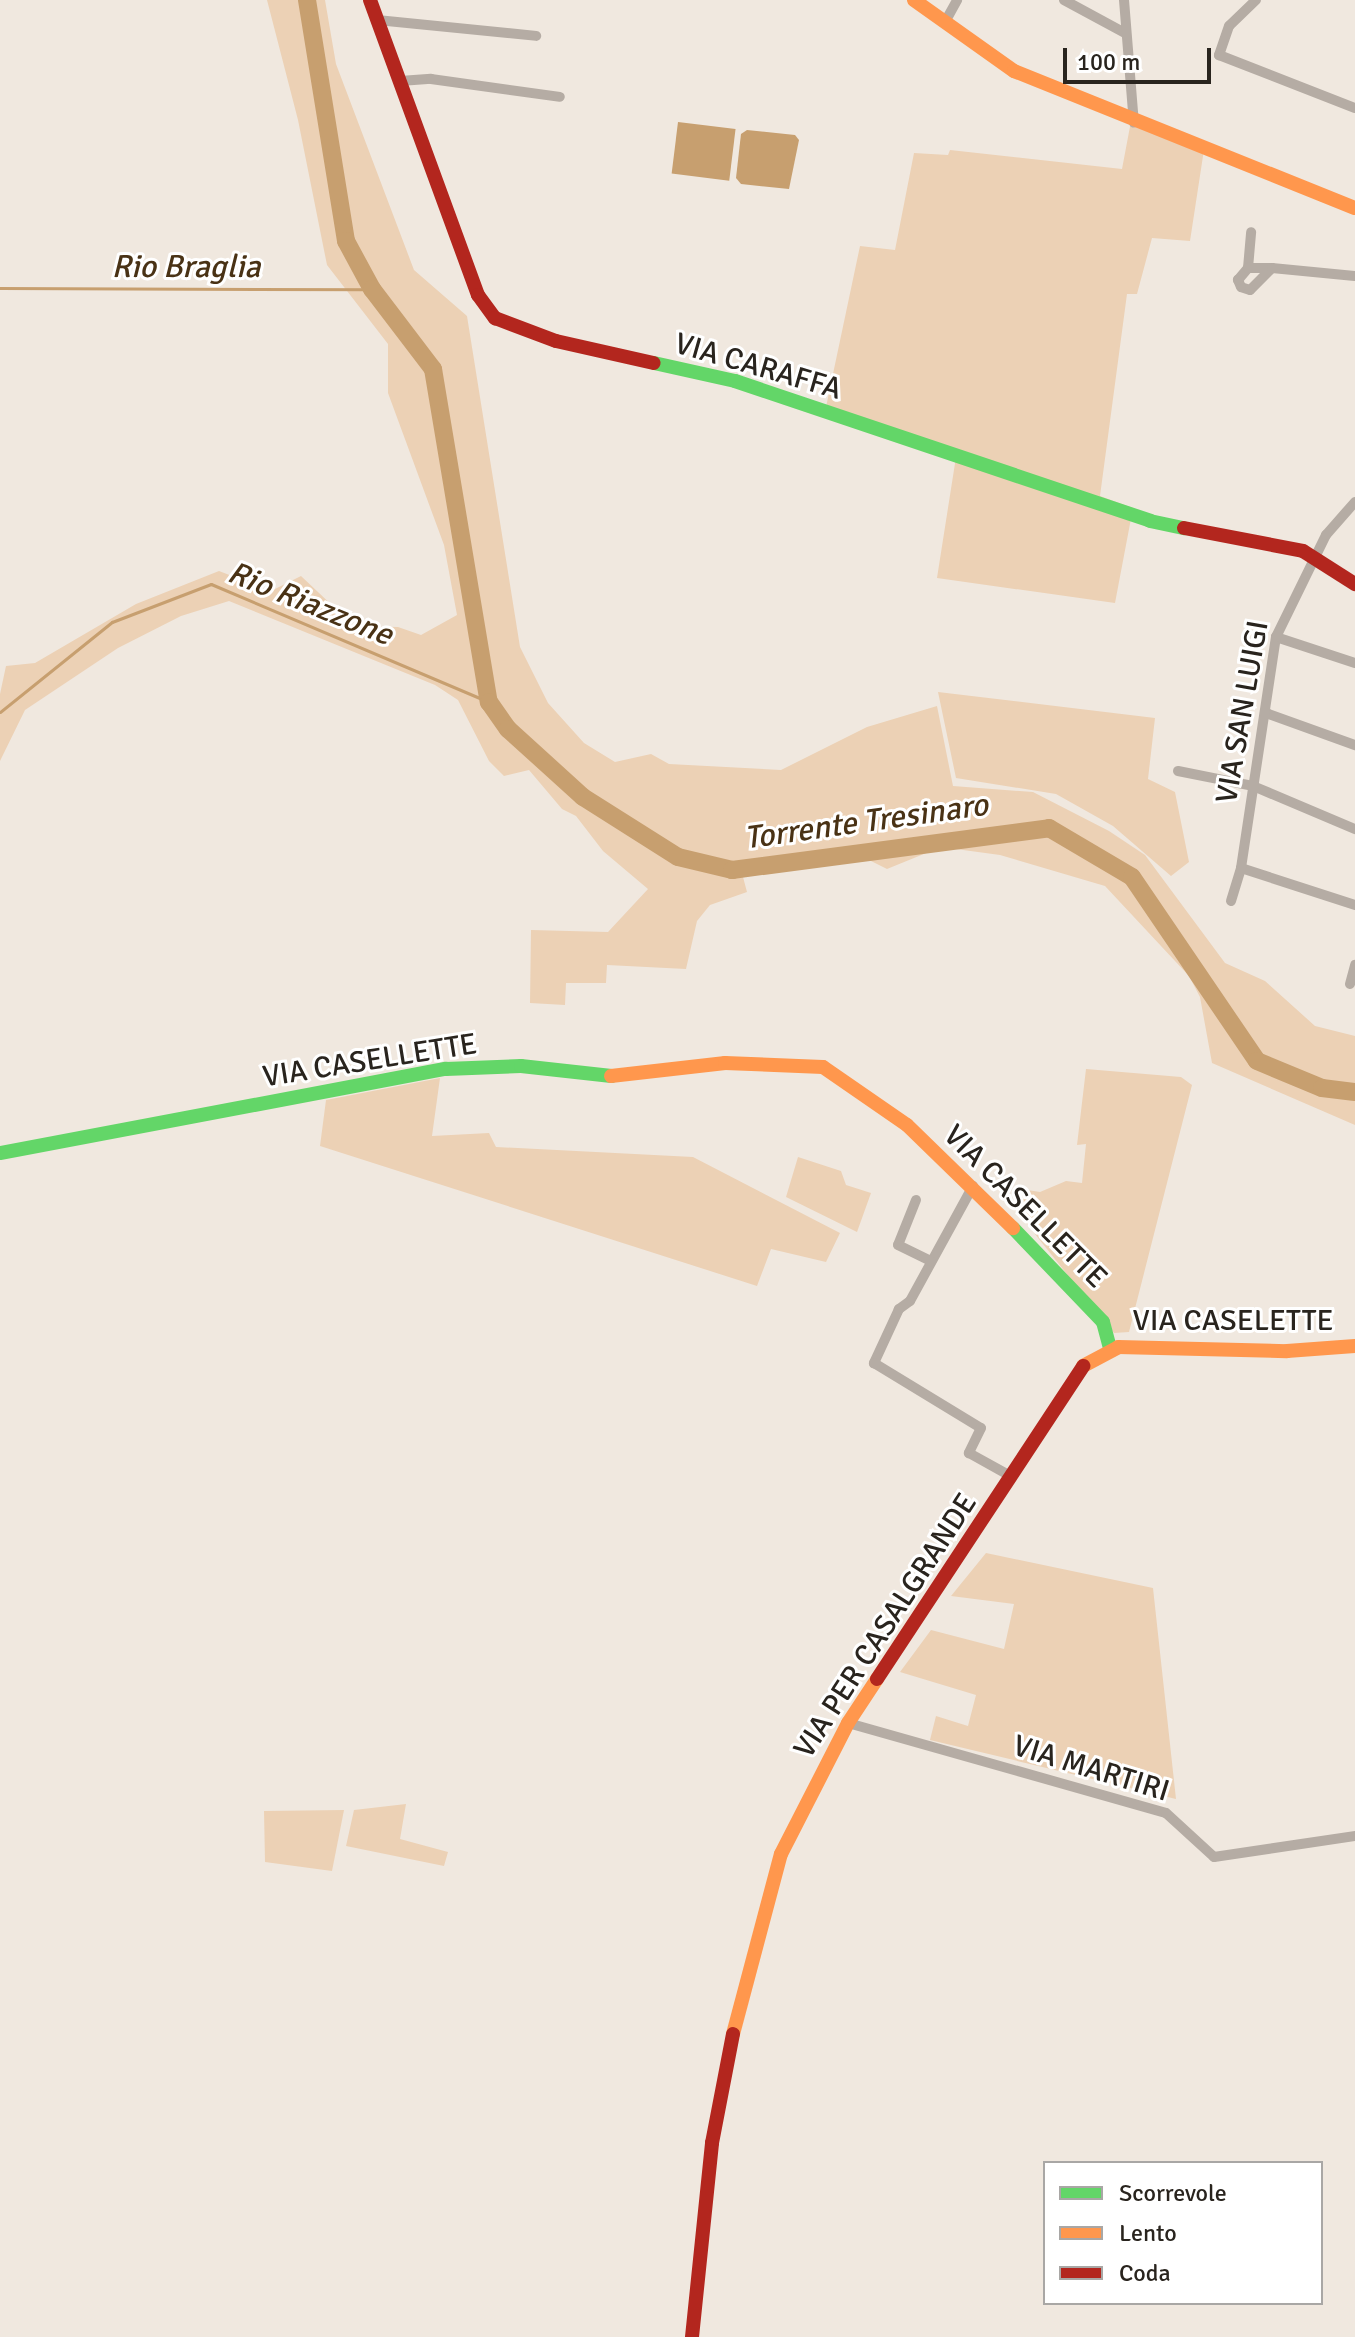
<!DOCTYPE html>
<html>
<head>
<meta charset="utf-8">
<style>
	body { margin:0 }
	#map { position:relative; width:1355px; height:2337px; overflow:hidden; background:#f0e8df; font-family:Signika,sans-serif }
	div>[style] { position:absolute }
	.green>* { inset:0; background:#ecd1b5 }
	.water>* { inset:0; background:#c79f6f; transform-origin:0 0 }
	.stream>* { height:3px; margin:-1.5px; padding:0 1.5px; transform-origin:1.5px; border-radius:1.5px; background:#c79f6f }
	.river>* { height:18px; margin:-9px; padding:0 9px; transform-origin:9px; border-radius:9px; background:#c79f6f }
	.street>* { height:10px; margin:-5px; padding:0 5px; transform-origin:5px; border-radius:5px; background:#b5aca4 }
	.fast>* { height:14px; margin:-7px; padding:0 7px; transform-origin:7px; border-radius:7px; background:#63d668 }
	.slow>* { height:14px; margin:-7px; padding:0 7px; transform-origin:7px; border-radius:7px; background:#ff974d }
	.jam>* { height:14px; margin:-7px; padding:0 7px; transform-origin:7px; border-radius:7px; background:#b3261e }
	span { translate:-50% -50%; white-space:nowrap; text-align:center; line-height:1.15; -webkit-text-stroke:6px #fff; paint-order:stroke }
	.street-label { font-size:30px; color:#29241e }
	.water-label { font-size:32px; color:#493215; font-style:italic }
	.legend { position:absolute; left:1043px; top:2161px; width:280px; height:144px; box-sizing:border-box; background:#fff; border:2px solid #a9a7a5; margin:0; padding:10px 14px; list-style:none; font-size:24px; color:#29241e }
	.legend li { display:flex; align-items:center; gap:16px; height:40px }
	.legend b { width:40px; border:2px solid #a9a7a5 }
	.scale { position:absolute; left:1063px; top:48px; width:148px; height:36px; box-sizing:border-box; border:4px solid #29241e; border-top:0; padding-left:10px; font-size:24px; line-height:28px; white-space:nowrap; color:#29241e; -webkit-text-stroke:6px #fff; paint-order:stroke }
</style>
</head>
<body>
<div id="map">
	<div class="green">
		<div style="clip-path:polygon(267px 0,325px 0,336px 64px,414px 270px,467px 316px,520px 647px,548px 703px,584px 743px,615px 762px,651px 754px,669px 764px,781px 770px,867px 727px,937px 706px,953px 786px,1033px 792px,1109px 831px,1145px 855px,1225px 963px,1265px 981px,1315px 1026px,1355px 1036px,1355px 1125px,1212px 1063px,1200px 997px,1189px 976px,1105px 886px,1000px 855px,941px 847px,887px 869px,867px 859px,743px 877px,747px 892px,710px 905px,697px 921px,686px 969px,607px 965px,606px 983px,566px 983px,565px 1005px,530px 1003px,531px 930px,608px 932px,648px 889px,603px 851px,576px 816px,562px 809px,529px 770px,504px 776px,489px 761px,458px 700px,435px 685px,229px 601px,181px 616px,118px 648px,25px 710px,0 761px,0 694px,6px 666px,35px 663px,136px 604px,219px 571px,271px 591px,301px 576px,354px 626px,398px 627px,421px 635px,457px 615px,444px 545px,388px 393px,388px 344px,327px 265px,298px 120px)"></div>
		<div style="clip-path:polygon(1132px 116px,1205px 143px,1190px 241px,1152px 238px,1137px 294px,1127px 294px,1100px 496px,1133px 508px,1115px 603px,937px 578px,956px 457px,826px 407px,860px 246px,895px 250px,914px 153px,948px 155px,950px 150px,1122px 169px)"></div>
		<div style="clip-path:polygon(938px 692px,1155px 718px,1148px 779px,1175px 792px,1189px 862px,1171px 876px,1113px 826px,1056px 794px,956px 778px)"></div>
		<div style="clip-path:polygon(1086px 1069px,1181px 1077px,1192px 1085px,1129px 1332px,1114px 1333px,1011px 1204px,1021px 1189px,1040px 1192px,1066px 1181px,1082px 1183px,1086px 1144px,1077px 1145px)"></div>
		<div style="clip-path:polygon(440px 1078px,432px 1136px,489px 1133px,496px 1147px,693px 1157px,840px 1233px,826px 1262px,771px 1249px,757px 1286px,320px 1146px,326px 1100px)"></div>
		<div style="clip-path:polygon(798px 1157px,841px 1171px,846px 1185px,871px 1193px,857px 1232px,786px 1197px)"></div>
		<div style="clip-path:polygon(986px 1553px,1153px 1588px,1176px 1799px,930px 1740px,936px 1716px,968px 1726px,976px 1695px,900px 1672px,931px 1630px,1004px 1649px,1014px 1604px,951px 1596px)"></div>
		<div style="clip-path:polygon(406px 1804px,400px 1839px,448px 1852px,444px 1866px,346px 1846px,354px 1810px)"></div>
		<div style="clip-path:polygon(344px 1810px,332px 1871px,265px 1862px,264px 1811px)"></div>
	</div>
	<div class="water">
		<div style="left:678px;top:122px;width:58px;height:52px;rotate:7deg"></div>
		<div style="clip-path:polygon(747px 130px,795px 135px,799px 140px,789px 189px,741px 184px,736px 178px,741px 134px)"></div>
	</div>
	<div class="stream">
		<div style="left:0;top:288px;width:372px;rotate:0.2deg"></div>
		<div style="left:0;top:712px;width:144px;rotate:-38.8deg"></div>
		<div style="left:112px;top:622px;width:106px;rotate:-21deg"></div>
		<div style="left:211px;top:584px;width:302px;rotate:23deg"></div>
	</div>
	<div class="river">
		<div style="left:307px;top:0;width:244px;rotate:80.8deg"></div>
		<div style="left:346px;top:241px;width:55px;rotate:61.6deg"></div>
		<div style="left:372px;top:289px;width:101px;rotate:52.7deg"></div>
		<div style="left:433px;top:369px;width:338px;rotate:80.5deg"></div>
		<div style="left:489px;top:702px;width:33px;rotate:55deg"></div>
		<div style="left:508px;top:729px;width:101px;rotate:42.2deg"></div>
		<div style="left:583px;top:797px;width:112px;rotate:32.3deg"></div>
		<div style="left:678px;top:857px;width:56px;rotate:13.5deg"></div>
		<div style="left:732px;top:870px;width:320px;rotate:-7.5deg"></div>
		<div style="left:1049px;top:828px;width:96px;rotate:30.6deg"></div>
		<div style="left:1132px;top:877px;width:222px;rotate:55.8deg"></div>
		<div style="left:1257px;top:1061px;width:70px;rotate:22.6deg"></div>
		<div style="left:1322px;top:1088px;width:33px;rotate:7deg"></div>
	</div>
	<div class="street">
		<div style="left:1064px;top:0;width:69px;rotate:28.4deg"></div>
		<div style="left:1124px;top:0;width:123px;rotate:85.4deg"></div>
		<div style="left:1256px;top:0;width:37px;rotate:136deg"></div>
		<div style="left:1229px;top:26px;width:31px;rotate:109deg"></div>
		<div style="left:1219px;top:55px;width:146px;rotate:21.3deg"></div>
		<div style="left:377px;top:20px;width:160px;rotate:5.7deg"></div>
		<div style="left:945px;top:22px;width:25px;rotate:-61deg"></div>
		<div style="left:400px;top:81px;width:31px;rotate:-4deg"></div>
		<div style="left:431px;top:79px;width:130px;rotate:7.9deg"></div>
		<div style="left:1248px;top:268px;width:36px;rotate:-85deg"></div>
		<div style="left:1272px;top:268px;width:31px;rotate:135deg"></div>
		<div style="left:1250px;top:290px;width:9px;rotate:-162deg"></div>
		<div style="left:1241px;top:287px;width:8px;rotate:-113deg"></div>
		<div style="left:1238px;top:280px;width:16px;rotate:-50deg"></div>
		<div style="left:1248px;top:268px;width:24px"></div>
		<div style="left:1272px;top:268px;width:83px;rotate:5.5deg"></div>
		<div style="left:1276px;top:637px;width:83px;rotate:18.2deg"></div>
		<div style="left:1266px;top:713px;width:95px;rotate:19.8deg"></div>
		<div style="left:1178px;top:771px;width:76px;rotate:11.3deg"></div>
		<div style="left:1253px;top:786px;width:111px;rotate:22.9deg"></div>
		<div style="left:1241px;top:868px;width:120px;rotate:18deg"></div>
		<div style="left:1231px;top:901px;width:34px;rotate:-73deg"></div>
		<div style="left:1241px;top:868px;width:234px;rotate:-81.4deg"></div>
		<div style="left:1276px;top:637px;width:114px;rotate:-63.9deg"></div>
		<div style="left:1326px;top:535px;width:44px;rotate:-48.7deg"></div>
		<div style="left:1350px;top:984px;width:20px;rotate:-75deg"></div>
		<div style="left:973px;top:1186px;width:131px;rotate:118.7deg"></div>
		<div style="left:910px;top:1301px;width:14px;rotate:144deg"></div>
		<div style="left:899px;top:1309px;width:60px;rotate:114.8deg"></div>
		<div style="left:874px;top:1363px;width:125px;rotate:31.3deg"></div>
		<div style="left:981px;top:1428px;width:28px;rotate:116deg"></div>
		<div style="left:969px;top:1453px;width:41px;rotate:29.1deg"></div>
		<div style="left:916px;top:1200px;width:48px;rotate:111.8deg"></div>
		<div style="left:898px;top:1245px;width:37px;rotate:26deg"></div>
		<div style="left:848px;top:1723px;width:330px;rotate:15.8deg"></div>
		<div style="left:1166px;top:1813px;width:65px;rotate:42.5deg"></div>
		<div style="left:1214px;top:1857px;width:143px;rotate:-8.5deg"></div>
	</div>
	<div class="fast">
		<div style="left:654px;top:363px;width:83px;rotate:12.5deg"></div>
		<div style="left:735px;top:381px;width:438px;rotate:18.6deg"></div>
		<div style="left:1150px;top:521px;width:35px;rotate:12deg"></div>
		<div style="left:0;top:1153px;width:454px;rotate:-10.7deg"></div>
		<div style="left:446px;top:1069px;width:75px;rotate:-2.3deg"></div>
		<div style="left:521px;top:1066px;width:91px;rotate:6.3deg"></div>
		<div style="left:1013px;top:1228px;width:130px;rotate:46.2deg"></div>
		<div style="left:1103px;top:1322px;width:27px;rotate:75deg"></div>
	</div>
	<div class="slow">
		<div style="left:914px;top:0;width:123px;rotate:35.4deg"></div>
		<div style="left:1014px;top:71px;width:367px;rotate:21.9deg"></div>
		<div style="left:611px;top:1076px;width:115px;rotate:-6.5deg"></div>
		<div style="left:725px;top:1063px;width:98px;rotate:2.3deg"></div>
		<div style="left:823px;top:1067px;width:102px;rotate:34.6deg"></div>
		<div style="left:907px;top:1125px;width:148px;rotate:44.2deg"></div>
		<div style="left:1083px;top:1366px;width:40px;rotate:-28deg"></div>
		<div style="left:1118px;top:1347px;width:169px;rotate:1.4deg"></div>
		<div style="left:1287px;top:1351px;width:68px;rotate:-4.2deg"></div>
		<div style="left:733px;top:2034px;width:186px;rotate:-75.1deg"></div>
		<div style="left:781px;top:1854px;width:147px;rotate:-62.9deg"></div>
		<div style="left:848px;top:1723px;width:53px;rotate:-56.6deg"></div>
	</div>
	<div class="jam">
		<div style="left:370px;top:0;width:314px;rotate:69.9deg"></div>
		<div style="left:478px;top:295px;width:29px;rotate:54deg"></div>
		<div style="left:495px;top:318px;width:65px;rotate:20.7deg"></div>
		<div style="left:556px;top:341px;width:100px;rotate:12.7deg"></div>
		<div style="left:1184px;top:528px;width:121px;rotate:10.9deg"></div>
		<div style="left:1303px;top:551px;width:62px;rotate:32.4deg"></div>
		<div style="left:877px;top:1679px;width:375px;rotate:-56.6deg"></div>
		<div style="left:692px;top:2337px;width:195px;rotate:-84.1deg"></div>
		<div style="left:712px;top:2143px;width:111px;rotate:-79.1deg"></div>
	</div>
	<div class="street-label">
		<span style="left:758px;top:367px;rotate:16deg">VIA CARAFFA</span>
		<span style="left:1243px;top:712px;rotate:-80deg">VIA SAN LUIGI</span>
		<span style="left:370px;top:1061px;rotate:-9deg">VIA CASELLETTE</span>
		<span style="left:1025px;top:1207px;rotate:45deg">VIA CASELLETTE</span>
		<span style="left:1233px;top:1321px">VIA CASELETTE</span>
		<span style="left:886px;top:1626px;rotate:-57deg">VIA PER CASALGRANDE</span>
		<span style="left:1091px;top:1769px;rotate:17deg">VIA MARTIRI</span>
	</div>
	<div class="water-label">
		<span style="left:186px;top:267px">Rio Braglia</span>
		<span style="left:310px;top:604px;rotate:22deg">Rio Riazzone</span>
		<span style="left:866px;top:822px;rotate:-8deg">Torrente Tresinaro</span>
	</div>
	<ul class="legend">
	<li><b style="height:10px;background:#63d668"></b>Scorrevole</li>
	<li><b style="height:10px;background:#ff974d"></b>Lento</li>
	<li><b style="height:10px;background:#b3261e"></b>Coda</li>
	</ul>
	<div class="scale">100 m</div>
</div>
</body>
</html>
